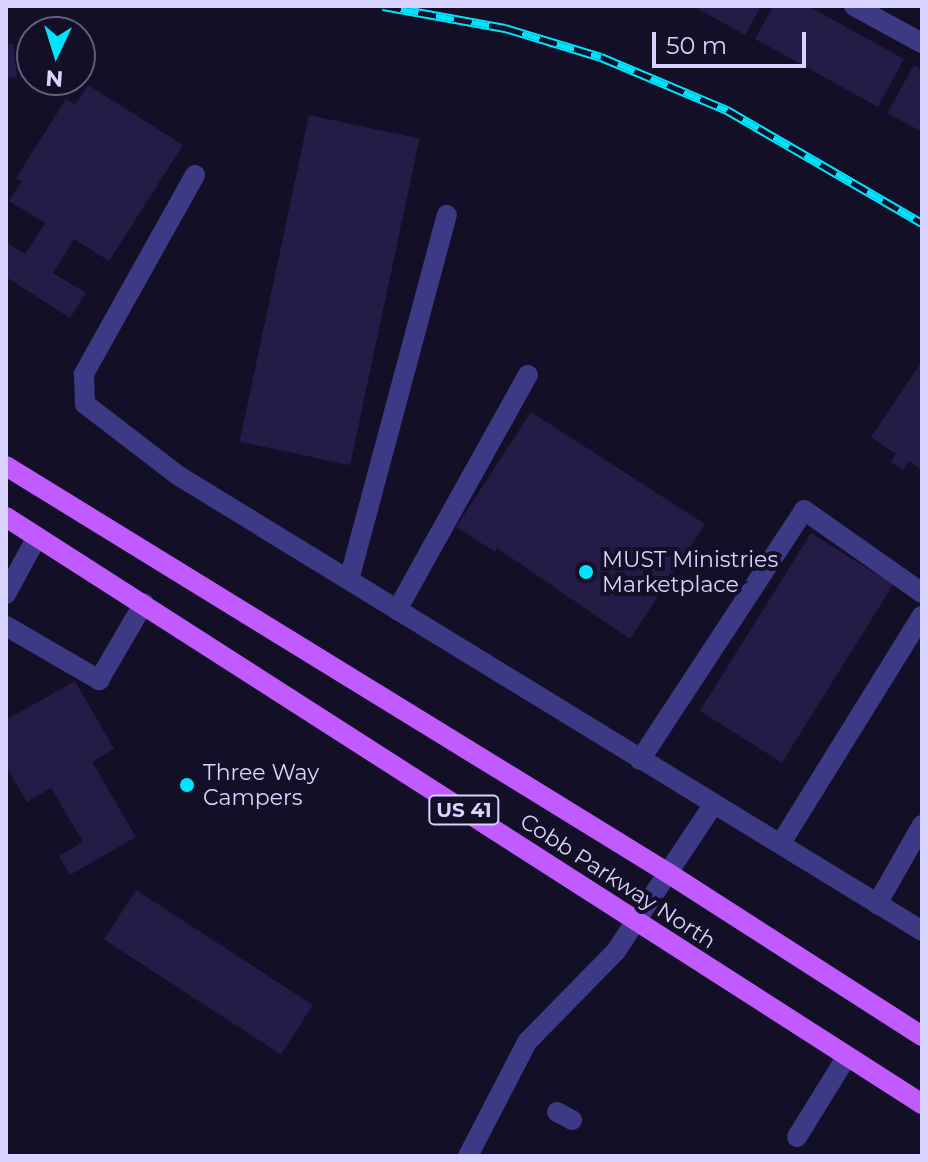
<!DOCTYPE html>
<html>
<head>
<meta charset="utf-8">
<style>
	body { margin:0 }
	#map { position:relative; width:928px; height:1162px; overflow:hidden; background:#130f26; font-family:Montserrat,sans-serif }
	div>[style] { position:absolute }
	.building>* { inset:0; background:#241b47; transform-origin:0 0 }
	.minor>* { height:20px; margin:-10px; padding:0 10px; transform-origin:10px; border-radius:10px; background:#3d3a85 }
	.major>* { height:20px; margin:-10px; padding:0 10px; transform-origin:10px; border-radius:10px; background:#c25bff }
	.rail>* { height:9px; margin-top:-4.5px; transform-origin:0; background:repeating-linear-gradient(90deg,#130f26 0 18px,#00e5ff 0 36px); box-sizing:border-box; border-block:2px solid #00e5ff }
	.dots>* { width:22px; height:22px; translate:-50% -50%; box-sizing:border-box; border:4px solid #130f26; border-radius:50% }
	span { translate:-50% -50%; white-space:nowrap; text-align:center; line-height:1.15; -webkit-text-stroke:8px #130f26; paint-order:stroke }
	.shield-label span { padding:2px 6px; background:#130f26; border:2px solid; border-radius:6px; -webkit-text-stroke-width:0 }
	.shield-label { font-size:20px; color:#d9d4ff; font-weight:700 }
	.poi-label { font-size:22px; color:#d9d4ff }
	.left { translate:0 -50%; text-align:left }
	.street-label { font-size:22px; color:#d9d4ff }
	.frame { position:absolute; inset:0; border:8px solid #d9d4ff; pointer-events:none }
	.north { position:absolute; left:16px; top:16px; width:80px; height:80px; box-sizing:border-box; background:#130f26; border:2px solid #625e7d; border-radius:50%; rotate:184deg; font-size:22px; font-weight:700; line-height:32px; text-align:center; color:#d9d4ff }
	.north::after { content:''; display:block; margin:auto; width:28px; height:36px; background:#00e5ff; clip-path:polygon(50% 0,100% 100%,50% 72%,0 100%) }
	.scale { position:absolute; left:652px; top:32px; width:154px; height:36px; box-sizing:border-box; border:4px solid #d9d4ff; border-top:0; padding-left:10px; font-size:24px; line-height:28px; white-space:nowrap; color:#d9d4ff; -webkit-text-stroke:6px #130f26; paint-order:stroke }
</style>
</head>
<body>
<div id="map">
	<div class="building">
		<div style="clip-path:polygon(693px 6px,761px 6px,745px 35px)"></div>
		<div style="clip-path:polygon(773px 6px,808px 6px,904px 59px,878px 107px,755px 39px)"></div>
		<div style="clip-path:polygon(13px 44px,17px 77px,6px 78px,6px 45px)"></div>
		<div style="clip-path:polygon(914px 65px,922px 70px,922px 132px,887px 113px)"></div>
		<div style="clip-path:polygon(88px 85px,183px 145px,109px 261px,74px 239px,53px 273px,86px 293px,70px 318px,6px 277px,6px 242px,25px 254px,45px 223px,9px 201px,22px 181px,16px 178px,66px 99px,75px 105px)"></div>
		<div style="left:309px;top:115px;width:113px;height:334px;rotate:12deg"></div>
		<div style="clip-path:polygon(922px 361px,922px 470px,909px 461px,903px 470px,891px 462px,896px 454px,871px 437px)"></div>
		<div style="clip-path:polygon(531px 412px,705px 524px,630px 639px,497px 548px,495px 552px,456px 527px)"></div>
		<div style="left:811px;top:533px;width:97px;height:210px;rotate:32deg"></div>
		<div style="clip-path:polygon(75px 681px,114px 749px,92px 762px,136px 837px,70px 875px,59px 856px,83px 842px,51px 788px,27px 802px,6px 766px,6px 720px)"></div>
		<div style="left:136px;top:890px;width:211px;height:59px;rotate:33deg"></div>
	</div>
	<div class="minor">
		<div style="left:854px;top:6px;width:77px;rotate:28.6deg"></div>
		<div style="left:195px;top:175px;width:228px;rotate:119.2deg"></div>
		<div style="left:84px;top:374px;width:30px;rotate:88deg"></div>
		<div style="left:85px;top:404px;width:118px;rotate:37.5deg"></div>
		<div style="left:179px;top:476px;width:871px;rotate:31.48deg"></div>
		<div style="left:349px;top:580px;width:378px;rotate:-75deg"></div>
		<div style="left:6px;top:594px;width:65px;rotate:-61.5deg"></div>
		<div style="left:397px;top:610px;width:269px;rotate:-60.9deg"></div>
		<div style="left:6px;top:626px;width:108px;rotate:30.1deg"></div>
		<div style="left:99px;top:680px;width:89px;rotate:-59.7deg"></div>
		<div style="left:640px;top:760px;width:299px;rotate:-56.7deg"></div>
		<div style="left:804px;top:510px;width:144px;rotate:35.1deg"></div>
		<div style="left:781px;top:843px;width:267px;rotate:-58.2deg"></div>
		<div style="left:877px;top:904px;width:91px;rotate:-60.3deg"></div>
		<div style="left:557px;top:1112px;width:17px;rotate:28deg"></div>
		<div style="left:797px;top:1137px;width:95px;rotate:-58.3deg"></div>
		<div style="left:468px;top:1156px;width:128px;rotate:-62.6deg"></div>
		<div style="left:527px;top:1042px;width:127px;rotate:-45.6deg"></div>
		<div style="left:616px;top:951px;width:175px;rotate:-56.4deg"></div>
	</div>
	<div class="major">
		<div style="left:6px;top:466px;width:777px;rotate:31.58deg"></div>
		<div style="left:668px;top:873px;width:302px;rotate:32.7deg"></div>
		<div style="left:6px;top:517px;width:1088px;rotate:32.65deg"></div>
	</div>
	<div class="rail">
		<div style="left:383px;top:6px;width:124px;rotate:10.2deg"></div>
		<div style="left:505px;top:28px;width:100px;rotate:16.8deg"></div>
		<div style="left:601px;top:57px;width:137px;rotate:22.8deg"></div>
		<div style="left:727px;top:110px;width:225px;rotate:30.1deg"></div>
	</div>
	<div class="dots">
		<div style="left:586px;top:572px;background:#00e5ff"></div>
		<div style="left:187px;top:785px;background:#00e5ff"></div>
	</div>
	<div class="shield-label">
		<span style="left:464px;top:810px">US 41</span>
	</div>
	<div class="poi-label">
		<span class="left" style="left:602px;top:572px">MUST Ministries<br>Marketplace</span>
		<span class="left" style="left:203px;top:785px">Three Way<br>Campers</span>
	</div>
	<div class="street-label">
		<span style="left:618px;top:881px;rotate:33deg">Cobb Parkway North</span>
	</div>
	<div class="frame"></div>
	<div class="north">N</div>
	<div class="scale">50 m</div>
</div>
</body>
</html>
